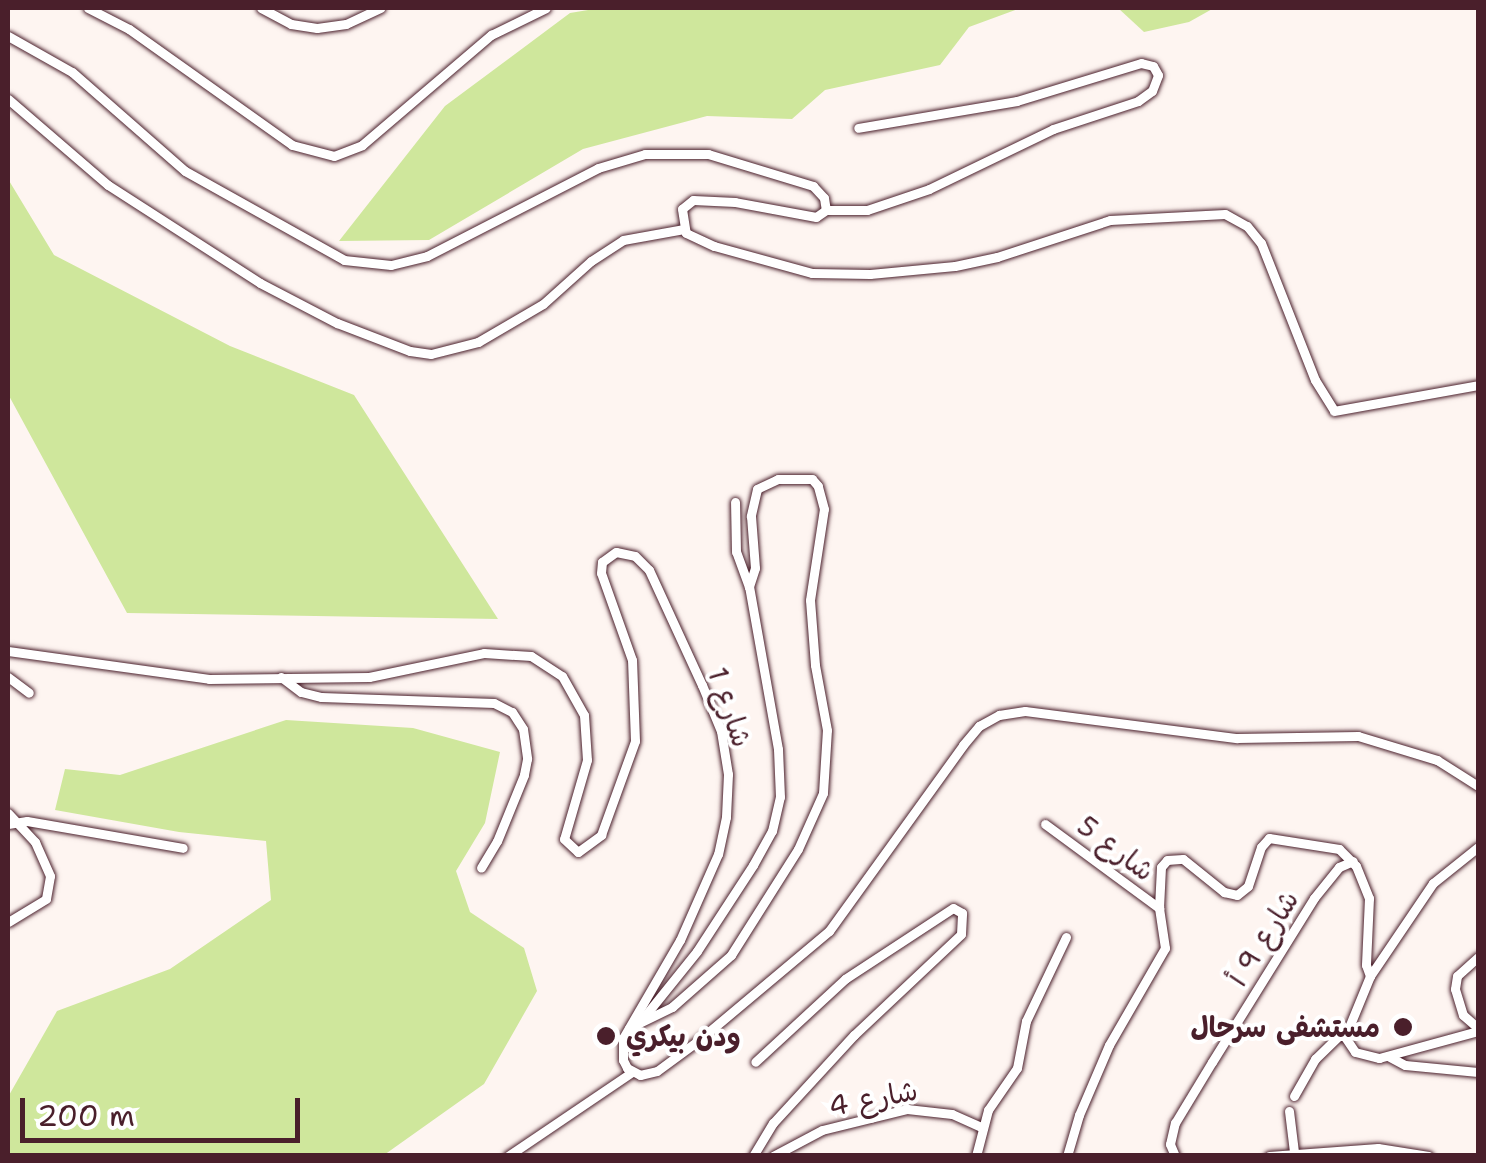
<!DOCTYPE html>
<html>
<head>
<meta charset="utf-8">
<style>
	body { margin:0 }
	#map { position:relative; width:1486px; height:1163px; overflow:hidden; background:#fef5f1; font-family:"Shantell Sans","Playpen Sans Arabic",sans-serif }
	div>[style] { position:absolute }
	.green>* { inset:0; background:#cfe79c }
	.roads { filter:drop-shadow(0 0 2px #4a1f2b) drop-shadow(0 0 2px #4a1f2b) }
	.street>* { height:9px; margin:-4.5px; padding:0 4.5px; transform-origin:4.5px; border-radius:4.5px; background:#fff }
	.dots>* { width:28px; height:28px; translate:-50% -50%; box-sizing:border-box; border:5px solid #fff; border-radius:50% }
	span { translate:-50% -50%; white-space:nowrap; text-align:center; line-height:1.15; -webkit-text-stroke:8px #fff; paint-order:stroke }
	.street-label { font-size:28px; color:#4a1f2b }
	.poi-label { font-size:28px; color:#4a1f2b; font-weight:700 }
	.right { translate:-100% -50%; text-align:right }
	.left { translate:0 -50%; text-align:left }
	.frame { position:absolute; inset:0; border:10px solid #4a1f2b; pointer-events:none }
	.scale { position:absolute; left:20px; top:1098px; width:280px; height:45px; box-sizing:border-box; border:5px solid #4a1f2b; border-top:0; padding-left:12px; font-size:30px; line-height:35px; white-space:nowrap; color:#4a1f2b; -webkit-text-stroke:8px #fff; paint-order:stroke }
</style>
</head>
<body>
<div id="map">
	<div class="green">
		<div style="clip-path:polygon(600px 8px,1021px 8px,969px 27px,940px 65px,825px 90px,792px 119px,707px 116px,583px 149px,429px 240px,339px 241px,445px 106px,570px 13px)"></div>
		<div style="clip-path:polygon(1118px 8px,1214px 8px,1189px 22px,1144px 32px)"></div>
		<div style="clip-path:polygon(8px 179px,54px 255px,230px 346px,354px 395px,498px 619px,127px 613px,8px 394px)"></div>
		<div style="clip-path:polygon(286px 720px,413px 728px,500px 752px,485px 823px,456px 871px,470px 912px,524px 948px,537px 991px,484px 1084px,384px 1155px,8px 1155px,8px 1097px,57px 1011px,170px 969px,271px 900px,266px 841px,179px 832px,55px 810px,65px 769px,120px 775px)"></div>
	</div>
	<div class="roads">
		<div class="street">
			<div style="left:88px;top:8px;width:46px;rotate:27.1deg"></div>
			<div style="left:129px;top:29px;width:200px;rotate:35.4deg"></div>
			<div style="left:292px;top:145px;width:43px;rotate:14.7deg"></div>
			<div style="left:334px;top:156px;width:30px;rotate:-21deg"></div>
			<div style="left:362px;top:145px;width:170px;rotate:-40.5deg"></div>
			<div style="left:491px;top:35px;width:61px;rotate:-26.1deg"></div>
			<div style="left:261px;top:8px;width:34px;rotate:28deg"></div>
			<div style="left:291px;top:24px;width:26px;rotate:9deg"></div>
			<div style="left:317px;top:28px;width:29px;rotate:-8deg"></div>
			<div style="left:346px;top:24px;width:38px;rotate:-25deg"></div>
			<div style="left:8px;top:36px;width:73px;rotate:29.4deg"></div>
			<div style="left:72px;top:72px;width:150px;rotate:41.2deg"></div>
			<div style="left:185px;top:171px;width:182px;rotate:29.2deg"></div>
			<div style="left:344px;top:260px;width:47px;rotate:6.1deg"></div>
			<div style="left:391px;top:265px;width:37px;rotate:-14deg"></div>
			<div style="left:427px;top:256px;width:192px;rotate:-27.2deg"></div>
			<div style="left:598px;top:168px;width:49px;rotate:-16.6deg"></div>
			<div style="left:645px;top:154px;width:63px"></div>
			<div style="left:708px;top:154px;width:110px;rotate:16.9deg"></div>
			<div style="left:813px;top:186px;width:16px;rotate:47deg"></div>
			<div style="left:824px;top:198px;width:12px;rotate:81deg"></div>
			<div style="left:826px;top:210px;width:12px;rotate:145deg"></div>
			<div style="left:816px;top:217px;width:82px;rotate:-169.5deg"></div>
			<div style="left:735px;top:202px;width:42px;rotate:-177.3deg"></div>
			<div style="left:693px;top:200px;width:14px;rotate:141deg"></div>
			<div style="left:682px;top:209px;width:24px;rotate:81deg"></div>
			<div style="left:686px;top:233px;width:31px;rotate:25deg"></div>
			<div style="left:714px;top:246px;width:102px;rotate:15.4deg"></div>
			<div style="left:812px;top:273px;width:58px;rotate:1deg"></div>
			<div style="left:870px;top:274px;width:85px;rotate:-5.4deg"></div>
			<div style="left:955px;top:266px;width:43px;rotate:-12.1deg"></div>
			<div style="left:997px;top:257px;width:119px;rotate:-18.1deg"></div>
			<div style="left:1110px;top:220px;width:115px;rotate:-3deg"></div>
			<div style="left:1225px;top:214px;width:25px;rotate:29deg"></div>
			<div style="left:1247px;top:226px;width:22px;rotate:51deg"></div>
			<div style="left:1261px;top:243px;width:147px;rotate:68.5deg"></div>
			<div style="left:1315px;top:380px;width:36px;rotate:58deg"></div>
			<div style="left:1334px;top:411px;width:146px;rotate:-10.2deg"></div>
			<div style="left:8px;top:99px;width:132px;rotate:40.7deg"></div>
			<div style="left:108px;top:185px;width:181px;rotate:32.8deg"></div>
			<div style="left:260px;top:283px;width:87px;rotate:27.5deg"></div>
			<div style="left:337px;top:323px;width:78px;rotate:21deg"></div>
			<div style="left:410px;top:351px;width:21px;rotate:8deg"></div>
			<div style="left:431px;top:354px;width:49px;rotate:-14.3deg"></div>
			<div style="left:478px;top:342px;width:75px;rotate:-30.3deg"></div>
			<div style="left:543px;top:304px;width:64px;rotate:-41.9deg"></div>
			<div style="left:591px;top:261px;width:38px;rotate:-33deg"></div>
			<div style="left:623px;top:240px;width:62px;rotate:-10.2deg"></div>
			<div style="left:826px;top:210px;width:41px"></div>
			<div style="left:867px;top:210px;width:65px;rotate:-18.7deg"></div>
			<div style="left:929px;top:189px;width:138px;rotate:-25.8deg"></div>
			<div style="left:1053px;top:129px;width:89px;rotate:-18.2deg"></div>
			<div style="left:1138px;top:101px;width:17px;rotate:-36deg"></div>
			<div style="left:1152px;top:91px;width:17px;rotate:-69deg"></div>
			<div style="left:1158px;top:75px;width:10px;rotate:-119deg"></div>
			<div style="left:1153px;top:66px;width:12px;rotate:-166deg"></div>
			<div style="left:1141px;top:63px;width:130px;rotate:163deg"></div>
			<div style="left:1017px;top:101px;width:161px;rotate:170.4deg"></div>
			<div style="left:8px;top:651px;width:203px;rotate:7.9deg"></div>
			<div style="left:209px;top:679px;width:160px;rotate:-0.7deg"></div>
			<div style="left:369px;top:677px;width:117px;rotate:-11.8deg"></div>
			<div style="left:484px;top:653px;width:47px;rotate:3.7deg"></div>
			<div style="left:531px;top:656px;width:37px;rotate:33deg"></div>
			<div style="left:562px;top:676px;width:45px;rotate:60.6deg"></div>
			<div style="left:584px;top:715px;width:45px;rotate:86.2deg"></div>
			<div style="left:587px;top:760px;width:82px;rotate:106.2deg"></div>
			<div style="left:564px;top:839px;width:19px;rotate:43deg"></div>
			<div style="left:578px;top:852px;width:29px;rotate:-36deg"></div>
			<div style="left:601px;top:835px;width:100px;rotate:-70.1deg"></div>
			<div style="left:635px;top:741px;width:81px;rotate:-92.1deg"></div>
			<div style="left:632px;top:660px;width:92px;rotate:-109.6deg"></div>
			<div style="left:601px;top:573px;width:11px;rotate:-85deg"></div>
			<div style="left:602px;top:562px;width:17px;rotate:-36deg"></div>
			<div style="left:616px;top:552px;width:19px;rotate:12deg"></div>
			<div style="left:635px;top:556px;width:20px;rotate:45deg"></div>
			<div style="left:649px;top:570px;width:127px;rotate:65.3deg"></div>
			<div style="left:702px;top:685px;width:50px;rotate:67.6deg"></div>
			<div style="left:721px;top:731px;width:44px;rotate:80.8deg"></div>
			<div style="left:728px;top:774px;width:43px;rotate:92.7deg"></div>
			<div style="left:726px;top:817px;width:38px;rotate:102deg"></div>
			<div style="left:718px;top:854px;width:94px;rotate:113.8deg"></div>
			<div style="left:680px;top:940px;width:113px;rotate:120.2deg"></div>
			<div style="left:623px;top:1038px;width:22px;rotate:90deg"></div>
			<div style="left:623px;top:1060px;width:9px;rotate:63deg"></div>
			<div style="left:627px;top:1068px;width:15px;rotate:28deg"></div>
			<div style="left:640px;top:1075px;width:17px;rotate:-13deg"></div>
			<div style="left:657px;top:1071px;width:52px;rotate:-36.4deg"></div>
			<div style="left:699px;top:1040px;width:170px;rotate:-40deg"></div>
			<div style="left:829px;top:931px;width:229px;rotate:-54.2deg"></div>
			<div style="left:963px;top:745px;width:25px;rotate:-50deg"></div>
			<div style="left:979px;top:726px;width:23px;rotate:-29deg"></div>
			<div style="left:999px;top:715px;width:26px;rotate:-9deg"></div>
			<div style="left:1025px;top:711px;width:214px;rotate:7.3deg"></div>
			<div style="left:1237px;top:738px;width:121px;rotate:-0.9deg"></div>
			<div style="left:1358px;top:736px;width:83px;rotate:16.9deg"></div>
			<div style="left:1437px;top:760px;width:49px;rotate:32.4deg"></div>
			<div style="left:8px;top:677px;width:26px;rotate:37deg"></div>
			<div style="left:281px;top:677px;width:25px;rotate:37deg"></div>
			<div style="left:301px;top:692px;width:21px;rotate:14deg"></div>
			<div style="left:321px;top:697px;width:173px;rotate:2deg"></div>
			<div style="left:494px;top:703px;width:20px;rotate:27deg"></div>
			<div style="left:512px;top:712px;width:20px;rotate:57deg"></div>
			<div style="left:523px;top:729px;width:30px;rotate:82deg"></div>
			<div style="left:527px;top:759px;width:16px;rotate:101deg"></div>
			<div style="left:524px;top:775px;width:71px;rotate:112.2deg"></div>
			<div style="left:497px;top:841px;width:31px;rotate:121deg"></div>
			<div style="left:8px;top:813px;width:40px;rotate:47deg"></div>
			<div style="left:35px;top:842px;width:37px;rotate:66deg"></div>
			<div style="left:50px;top:876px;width:23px;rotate:100deg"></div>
			<div style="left:46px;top:899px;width:44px;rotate:148.8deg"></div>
			<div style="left:8px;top:824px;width:19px;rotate:-9deg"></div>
			<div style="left:27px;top:821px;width:158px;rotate:9.8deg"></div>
			<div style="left:1045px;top:824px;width:142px;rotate:36.4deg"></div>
			<div style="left:1478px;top:847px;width:58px;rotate:141.3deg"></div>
			<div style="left:1433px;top:883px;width:112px;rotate:124.1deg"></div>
			<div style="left:1370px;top:976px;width:66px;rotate:112.3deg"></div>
			<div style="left:1345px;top:1037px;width:18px;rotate:56deg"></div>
			<div style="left:1355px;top:1052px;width:25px;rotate:14deg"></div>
			<div style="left:1379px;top:1058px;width:103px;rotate:-15.3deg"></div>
			<div style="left:1478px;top:957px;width:28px;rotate:138deg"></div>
			<div style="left:1457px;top:976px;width:13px;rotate:99deg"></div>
			<div style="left:1455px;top:989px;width:27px;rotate:73deg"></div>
			<div style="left:1463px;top:1015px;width:20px;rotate:41deg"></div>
			<div style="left:640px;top:1022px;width:91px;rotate:-51.2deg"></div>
			<div style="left:697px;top:951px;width:103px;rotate:-56.9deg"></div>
			<div style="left:753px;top:865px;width:39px;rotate:-61deg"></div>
			<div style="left:772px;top:831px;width:35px;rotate:-77deg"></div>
			<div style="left:780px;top:797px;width:48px;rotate:-92.4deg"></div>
			<div style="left:778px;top:749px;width:165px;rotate:-100.1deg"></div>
			<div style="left:749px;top:587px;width:37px;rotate:-110deg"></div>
			<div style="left:736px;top:552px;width:50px;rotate:-91.1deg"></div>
			<div style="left:629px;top:1028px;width:48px;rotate:-26deg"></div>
			<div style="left:672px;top:1007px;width:79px;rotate:-41.4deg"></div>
			<div style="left:731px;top:955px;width:125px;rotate:-57.7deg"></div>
			<div style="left:798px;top:849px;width:61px;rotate:-65.9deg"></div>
			<div style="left:823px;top:793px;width:63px;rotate:-86.4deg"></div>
			<div style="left:827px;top:730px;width:66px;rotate:-100.5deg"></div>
			<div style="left:815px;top:665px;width:65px;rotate:-94.4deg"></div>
			<div style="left:810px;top:600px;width:92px;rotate:-81.3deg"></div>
			<div style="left:824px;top:509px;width:24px;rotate:-105deg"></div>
			<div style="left:818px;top:486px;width:9px;rotate:-131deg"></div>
			<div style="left:812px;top:479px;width:34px;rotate:180deg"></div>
			<div style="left:778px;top:479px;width:23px;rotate:155deg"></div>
			<div style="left:757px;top:489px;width:28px;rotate:103deg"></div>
			<div style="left:751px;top:516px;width:52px;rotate:85.6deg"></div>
			<div style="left:755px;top:568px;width:20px;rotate:108deg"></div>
			<div style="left:1388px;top:1056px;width:19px;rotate:28deg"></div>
			<div style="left:1405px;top:1065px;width:73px;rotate:5.5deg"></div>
			<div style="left:1294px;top:1096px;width:43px;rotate:-60.4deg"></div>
			<div style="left:1315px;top:1059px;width:43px;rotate:-44.1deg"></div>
			<div style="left:1289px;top:1111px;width:41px;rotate:83deg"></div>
			<div style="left:508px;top:1156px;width:150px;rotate:-34.1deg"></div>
			<div style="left:753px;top:1156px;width:39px;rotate:-59deg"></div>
			<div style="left:773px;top:1123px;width:120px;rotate:-47.4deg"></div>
			<div style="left:854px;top:1035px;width:147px;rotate:-43.3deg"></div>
			<div style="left:961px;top:934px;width:21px;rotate:-87deg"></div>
			<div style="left:962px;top:913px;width:10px;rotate:-151deg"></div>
			<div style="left:953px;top:908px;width:129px;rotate:146.7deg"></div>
			<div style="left:845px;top:979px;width:122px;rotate:137.3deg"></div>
			<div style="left:773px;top:1156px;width:55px;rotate:-28deg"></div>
			<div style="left:822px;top:1130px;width:88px;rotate:-13.9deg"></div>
			<div style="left:907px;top:1109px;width:45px;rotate:6.3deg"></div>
			<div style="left:952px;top:1114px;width:34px;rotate:24deg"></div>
			<div style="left:976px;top:1156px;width:48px;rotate:-75.4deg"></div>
			<div style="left:988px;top:1110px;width:51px;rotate:-55.4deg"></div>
			<div style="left:1017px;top:1068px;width:48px;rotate:-79.2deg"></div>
			<div style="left:1026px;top:1021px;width:93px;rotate:-64.5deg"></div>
			<div style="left:1067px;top:1156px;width:43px;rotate:-73.7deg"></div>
			<div style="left:1079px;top:1115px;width:76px;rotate:-66.8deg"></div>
			<div style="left:1109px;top:1045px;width:112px;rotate:-60deg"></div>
			<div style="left:1165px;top:948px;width:40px;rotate:-98.5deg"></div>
			<div style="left:1159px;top:908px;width:41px;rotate:-87.2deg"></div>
			<div style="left:1161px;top:867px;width:9px;rotate:-49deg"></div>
			<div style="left:1167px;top:860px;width:16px;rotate:-4deg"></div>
			<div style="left:1183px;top:859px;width:53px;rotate:38.8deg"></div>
			<div style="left:1224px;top:892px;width:13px;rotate:13deg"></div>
			<div style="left:1237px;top:895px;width:14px;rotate:-39deg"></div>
			<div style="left:1248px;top:886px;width:41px;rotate:-71.6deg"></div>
			<div style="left:1261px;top:847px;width:12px;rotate:-48deg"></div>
			<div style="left:1269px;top:838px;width:71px;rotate:8.9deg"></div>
			<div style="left:1339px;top:849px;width:24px;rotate:45deg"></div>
			<div style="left:1356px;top:866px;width:35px;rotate:68deg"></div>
			<div style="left:1369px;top:898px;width:67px;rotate:92.6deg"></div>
			<div style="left:1366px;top:965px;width:12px;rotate:70deg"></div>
			<div style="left:1175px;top:1156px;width:13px;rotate:-113deg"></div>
			<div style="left:1170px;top:1144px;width:22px;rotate:-77deg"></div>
			<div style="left:1175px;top:1123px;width:71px;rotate:-58.8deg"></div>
			<div style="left:1212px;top:1062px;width:193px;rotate:-58.1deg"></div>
			<div style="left:1314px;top:898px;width:40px;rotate:-51deg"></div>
			<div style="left:1339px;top:867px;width:15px;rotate:-23deg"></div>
			<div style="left:1269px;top:1156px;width:109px;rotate:-4.2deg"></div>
			<div style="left:1378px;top:1148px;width:51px;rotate:9.1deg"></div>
		</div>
	</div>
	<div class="dots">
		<div style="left:1403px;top:1027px;background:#4a1f2b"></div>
		<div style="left:606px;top:1036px;background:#4a1f2b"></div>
	</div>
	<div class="street-label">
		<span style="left:730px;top:707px;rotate:71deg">شارع 1</span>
		<span style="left:1116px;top:848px;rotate:37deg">شارع 5</span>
		<span style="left:1263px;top:938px;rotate:-58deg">شارع 9 أ</span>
		<span style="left:873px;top:1098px;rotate:-11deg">شارع 4</span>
	</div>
	<div class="poi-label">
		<span class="right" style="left:1380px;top:1027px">مستشفى سرحال</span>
		<span class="left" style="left:626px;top:1036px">ودن بيكري</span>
	</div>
	<div class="frame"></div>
	<div class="scale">200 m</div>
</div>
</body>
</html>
